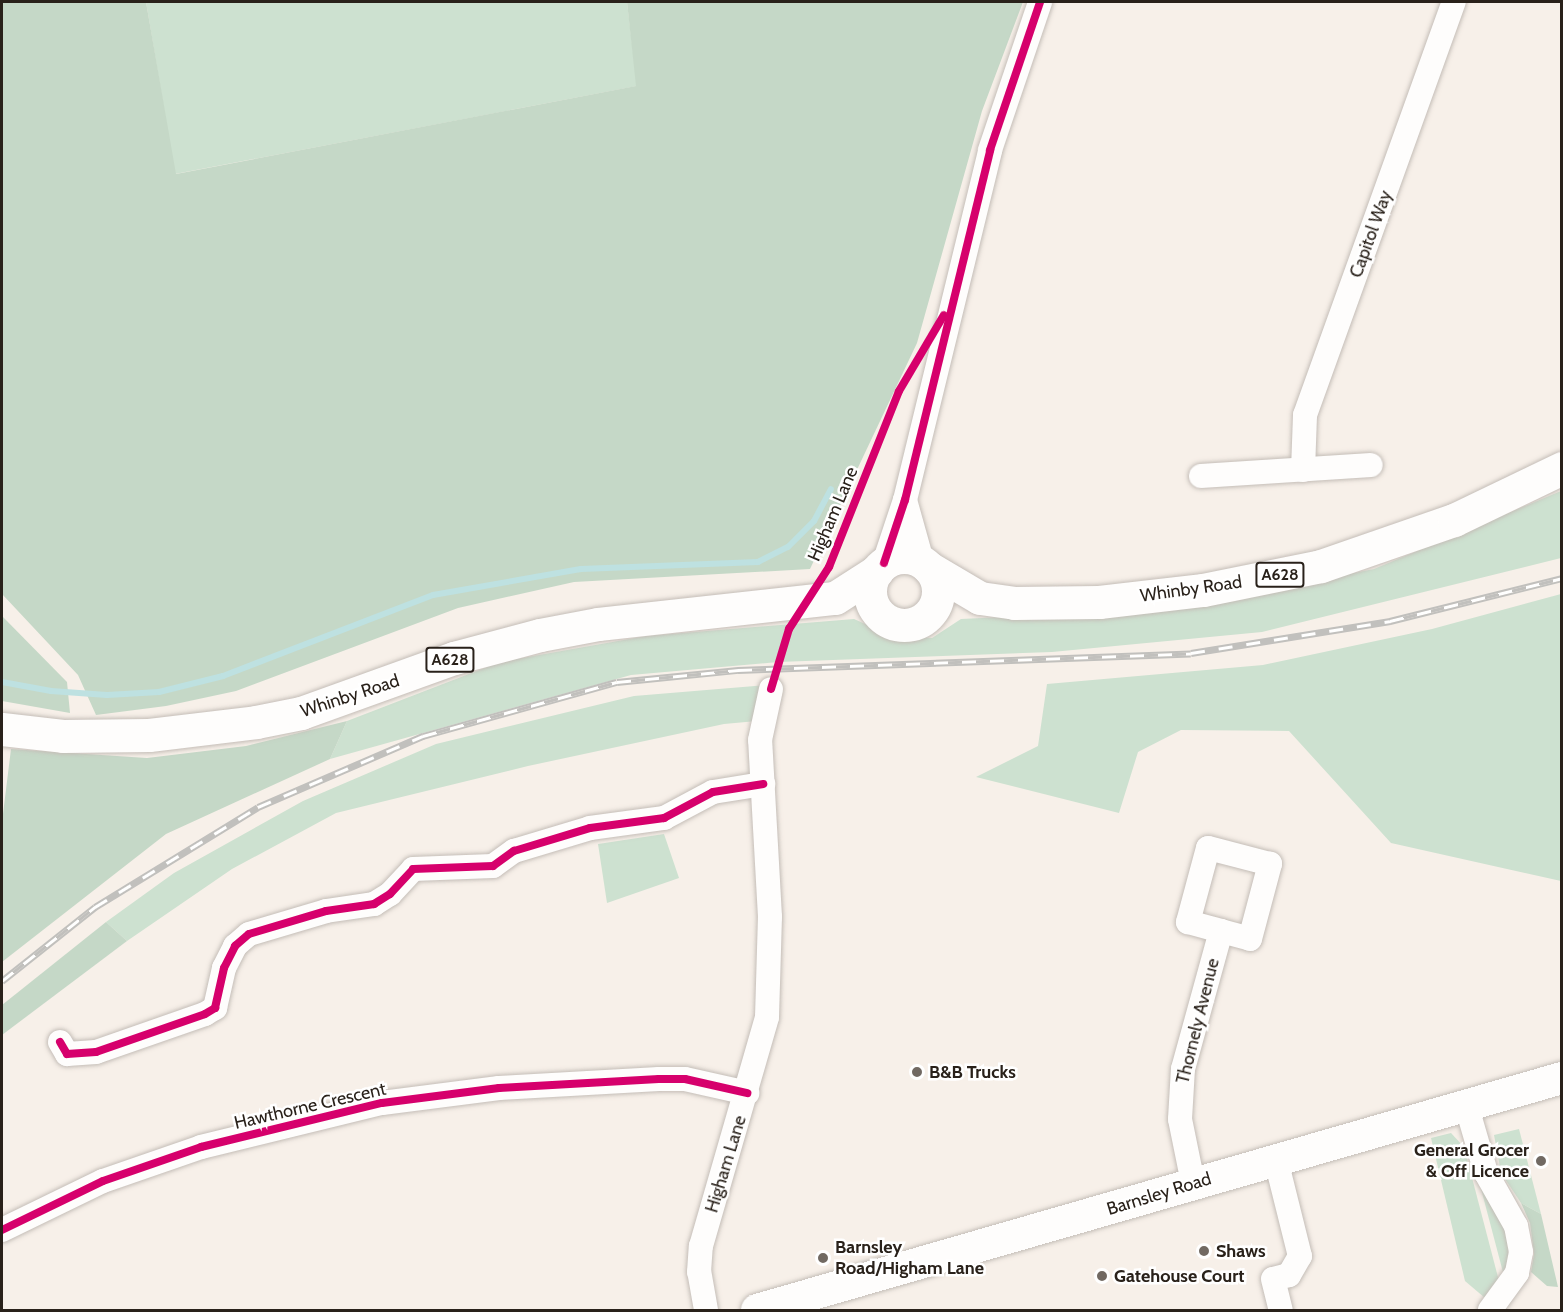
<!DOCTYPE html>
<html>
<head>
<meta charset="utf-8">
<style>
	body { margin:0 }
	#map { position:relative; width:1563px; height:1312px; overflow:hidden; background:#f7f0e9; font-family:Cabin,sans-serif }
	div>[style] { position:absolute }
	.green>* { inset:0; background:#cde1d0 }
	.forest>* { inset:0; background:#c5d8c7 }
	.stream>* { height:6px; margin:-3px; padding:0 3px; transform-origin:3px; border-radius:3px; background:#bee1e1 }
	.roads { filter:drop-shadow(0 0 2px #c4bdb7) drop-shadow(0 0 2px #c4bdb7) }
	.minor>* { height:24px; margin:-12px; padding:0 12px; transform-origin:12px; border-radius:12px; background:#fefdfc }
	.major>* { height:32px; margin:-16px; padding:0 16px; transform-origin:16px; border-radius:16px; background:#fefdfc }
	.highway>* { height:33px; margin:-16.5px; padding:0 16.5px; transform-origin:16.5px; border-radius:16.5px; background:#fefdfc }
	.highway>.ring { margin:-16.5px; padding:0; box-sizing:content-box; background:none; border:33px solid #fefdfc; border-radius:50% }
	.rail>* { height:7px; margin-top:-3.5px; transform-origin:0; background:repeating-linear-gradient(90deg,#fff 0 14px,#c1c0bd 0 28px); box-sizing:border-box; border-block:2px solid #c1c0bd }
	.cycleway>* { height:8px; margin:-4px; padding:0 4px; transform-origin:4px; border-radius:4px; background:#d6006c }
	.dots>* { width:16px; height:16px; translate:-50% -50%; box-sizing:border-box; border:3px solid #fff; border-radius:50% }
	span { translate:-50% -50%; white-space:nowrap; text-align:center; line-height:1.15; -webkit-text-stroke:5px #fff; paint-order:stroke }
	.shield-label span { padding:2px 4px; background:#fff; border:2px solid; border-radius:4px; -webkit-text-stroke-width:0 }
	.shield-label { font-size:16px; color:#29211a; font-weight:700 }
	.street-label { font-size:18px; color:#29211a }
	.poi-label { font-size:18px; color:#29211a; font-weight:700 }
	.left { translate:0 -50%; text-align:left }
	.right { translate:-100% -50%; text-align:right }
	.frame { position:absolute; inset:0; border:3px solid #29211a; pointer-events:none }
</style>
</head>
<body>
<div id="map">
	<div class="green">
		<div style="clip-path:polygon(146px 2px,627px 2px,637px 86px,175px 174px)"></div>
		<div style="clip-path:polygon(1561px 491px,1561px 558px,1262px 632px,1052px 652px,778px 662px,631px 675px,330px 759px,347px 721px,500px 662px,646px 636px,854px 619px,892px 636px,932px 638px,961px 619px,1174px 609px,1374px 569px)"></div>
		<div style="clip-path:polygon(1561px 594px,1561px 881px,1391px 843px,1289px 731px,1181px 730px,1138px 752px,1119px 813px,976px 777px,1038px 746px,1047px 684px,1263px 665px,1432px 629px)"></div>
		<div style="clip-path:polygon(768px 685px,757px 721px,724px 724px,528px 766px,336px 813px,232px 869px,127px 941px,106px 922px,174px 873px,303px 801px,436px 744px,634px 696px)"></div>
		<div style="clip-path:polygon(664px 834px,679px 878px,607px 903px,598px 844px)"></div>
		<div style="clip-path:polygon(1519px 1129px,1541px 1214px,1521px 1203px,1501px 1173px,1494px 1135px)"></div>
		<div style="clip-path:polygon(1451px 1133px,1464px 1147px,1499px 1281px,1485px 1298px,1465px 1281px,1431px 1138px)"></div>
		<div style="clip-path:polygon(1480px 1185px,1504px 1223px,1510px 1261px,1504px 1276px)"></div>
	</div>
	<div class="forest">
		<div style="clip-path:polygon(2px 2px,146px 2px,176px 174px,636px 86px,627px 2px,1023px 2px,982px 111px,917px 343px,810px 569px,574px 582px,458px 608px,236px 691px,166px 706px,96px 715px,78px 675px,2px 594px)"></div>
		<div style="clip-path:polygon(2px 616px,67px 682px,70px 713px,2px 701px)"></div>
		<div style="clip-path:polygon(347px 721px,330px 759px,166px 834px,2px 962px,2px 822px,11px 749px,147px 758px,246px 746px)"></div>
		<div style="clip-path:polygon(106px 922px,127px 941px,2px 1035px,2px 1005px)"></div>
		<div style="clip-path:polygon(1521px 1203px,1541px 1214px,1558px 1287px,1547px 1286px,1531px 1272px,1534px 1254px,1530px 1223px)"></div>
	</div>
	<div class="stream">
		<div style="left:2px;top:682px;width:50px;rotate:10.4deg"></div>
		<div style="left:51px;top:691px;width:56px;rotate:4.1deg"></div>
		<div style="left:107px;top:695px;width:52px;rotate:-3.3deg"></div>
		<div style="left:159px;top:692px;width:66px;rotate:-14deg"></div>
		<div style="left:223px;top:676px;width:225px;rotate:-21.1deg"></div>
		<div style="left:433px;top:595px;width:150px;rotate:-10deg"></div>
		<div style="left:581px;top:569px;width:177px;rotate:-2.3deg"></div>
		<div style="left:758px;top:562px;width:34px;rotate:-27deg"></div>
		<div style="left:788px;top:547px;width:37px;rotate:-45deg"></div>
		<div style="left:814px;top:521px;width:36px;rotate:-62deg"></div>
	</div>
	<div class="roads">
		<div class="minor">
			<div style="left:1303px;top:470px;width:55px;rotate:-87.9deg"></div>
			<div style="left:1305px;top:415px;width:439px;rotate:-70.2deg"></div>
			<div style="left:1201px;top:476px;width:170px;rotate:-3.7deg"></div>
			<div style="left:905px;top:500px;width:63px;rotate:74.4deg"></div>
			<div style="left:884px;top:563px;width:66px;rotate:-71.6deg"></div>
			<div style="left:905px;top:500px;width:360px;rotate:-76.3deg"></div>
			<div style="left:990px;top:150px;width:156px;rotate:-71.3deg"></div>
			<div style="left:60px;top:1042px;width:14px;rotate:60deg"></div>
			<div style="left:67px;top:1054px;width:29px;rotate:-4deg"></div>
			<div style="left:96px;top:1052px;width:115px;rotate:-19.2deg"></div>
			<div style="left:205px;top:1014px;width:12px;rotate:-31deg"></div>
			<div style="left:215px;top:1008px;width:41px;rotate:-77.3deg"></div>
			<div style="left:224px;top:968px;width:25px;rotate:-63deg"></div>
			<div style="left:235px;top:946px;width:18px;rotate:-41deg"></div>
			<div style="left:249px;top:934px;width:80px;rotate:-16.6deg"></div>
			<div style="left:326px;top:911px;width:49px;rotate:-8.3deg"></div>
			<div style="left:374px;top:904px;width:19px;rotate:-32deg"></div>
			<div style="left:390px;top:894px;width:34px;rotate:-47deg"></div>
			<div style="left:413px;top:869px;width:80px;rotate:-2.1deg"></div>
			<div style="left:493px;top:866px;width:26px;rotate:-36deg"></div>
			<div style="left:514px;top:851px;width:79px;rotate:-16.8deg"></div>
			<div style="left:590px;top:828px;width:75px;rotate:-7.7deg"></div>
			<div style="left:664px;top:818px;width:55px;rotate:-28deg"></div>
			<div style="left:713px;top:792px;width:51px;rotate:-9.1deg"></div>
			<div style="left:1466px;top:1104px;width:72px;rotate:73.8deg"></div>
			<div style="left:1486px;top:1173px;width:61px;rotate:60.5deg"></div>
			<div style="left:1516px;top:1226px;width:26px;rotate:79deg"></div>
			<div style="left:1521px;top:1252px;width:21px;rotate:101deg"></div>
			<div style="left:1517px;top:1273px;width:46px;rotate:126.1deg"></div>
			<div style="left:1276px;top:1160px;width:99px;rotate:76deg"></div>
			<div style="left:1300px;top:1256px;width:22px;rotate:120deg"></div>
			<div style="left:1289px;top:1275px;width:16px;rotate:166deg"></div>
			<div style="left:1273px;top:1279px;width:32px;rotate:76deg"></div>
			<div style="left:1193px;top:1183px;width:65px;rotate:-101.5deg"></div>
			<div style="left:1180px;top:1119px;width:50px;rotate:-86.6deg"></div>
			<div style="left:1183px;top:1069px;width:143px;rotate:-74.6deg"></div>
			<div style="left:1221px;top:931px;width:30px;rotate:15deg"></div>
			<div style="left:1250px;top:939px;width:78px;rotate:-75.1deg"></div>
			<div style="left:1270px;top:864px;width:64px;rotate:-165.5deg"></div>
			<div style="left:1208px;top:848px;width:77px;rotate:105.1deg"></div>
			<div style="left:1188px;top:922px;width:34px;rotate:15deg"></div>
			<div style="left:2px;top:1230px;width:112px;rotate:-25.9deg"></div>
			<div style="left:103px;top:1181px;width:104px;rotate:-19.1deg"></div>
			<div style="left:201px;top:1147px;width:186px;rotate:-13.7deg"></div>
			<div style="left:382px;top:1103px;width:118px;rotate:-7.3deg"></div>
			<div style="left:499px;top:1088px;width:160px;rotate:-3.2deg"></div>
			<div style="left:659px;top:1079px;width:26px"></div>
			<div style="left:685px;top:1079px;width:64px;rotate:12.7deg"></div>
			<div style="left:706px;top:1310px;width:39px;rotate:-100deg"></div>
			<div style="left:699px;top:1272px;width:26px;rotate:-86deg"></div>
			<div style="left:701px;top:1246px;width:238px;rotate:-73.9deg"></div>
			<div style="left:767px;top:1017px;width:100px;rotate:-88.3deg"></div>
			<div style="left:770px;top:917px;width:177px;rotate:-93.2deg"></div>
			<div style="left:760px;top:740px;width:52px;rotate:-77.8deg"></div>
		</div>
		<div class="major">
			<div style="left:757px;top:1310px;width:838px;rotate:-16.08deg"></div>
		</div>
		<div class="highway">
			<div class="ring" style="left:870px;top:557px;width:35px;height:35px"></div>
			<div style="left:929px;top:568px;width:59px;rotate:30.5deg"></div>
			<div style="left:980px;top:598px;width:34px;rotate:8deg"></div>
			<div style="left:1014px;top:603px;width:85px;rotate:-0.7deg"></div>
			<div style="left:1099px;top:602px;width:105px;rotate:-6.6deg"></div>
			<div style="left:1203px;top:590px;width:120px;rotate:-11.5deg"></div>
			<div style="left:1321px;top:566px;width:141px;rotate:-19.1deg"></div>
			<div style="left:1454px;top:520px;width:120px;rotate:-25.7deg"></div>
			<div style="left:2px;top:729px;width:61px;rotate:6.5deg"></div>
			<div style="left:63px;top:736px;width:86px;rotate:-0.7deg"></div>
			<div style="left:149px;top:735px;width:108px;rotate:-6.9deg"></div>
			<div style="left:256px;top:722px;width:46px;rotate:-11.3deg"></div>
			<div style="left:301px;top:713px;width:163px;rotate:-19.8deg"></div>
			<div style="left:454px;top:658px;width:89px;rotate:-15deg"></div>
			<div style="left:540px;top:635px;width:59px;rotate:-10.7deg"></div>
			<div style="left:598px;top:624px;width:238px;rotate:-6.3deg"></div>
			<div style="left:835px;top:598px;width:50px;rotate:-32.7deg"></div>
		</div>
	</div>
	<div class="rail">
		<div style="left:2px;top:981px;width:119px;rotate:-38.5deg"></div>
		<div style="left:95px;top:907px;width:191px;rotate:-31.5deg"></div>
		<div style="left:258px;top:807px;width:180px;rotate:-23.3deg"></div>
		<div style="left:423px;top:736px;width:201px;rotate:-15.6deg"></div>
		<div style="left:617px;top:682px;width:122px;rotate:-5.7deg"></div>
		<div style="left:738px;top:670px;width:453px;rotate:-2.1deg"></div>
		<div style="left:1191px;top:653px;width:202px;rotate:-9.1deg"></div>
		<div style="left:1390px;top:621px;width:177px;rotate:-14deg"></div>
	</div>
	<div class="cycleway">
		<div style="left:884px;top:563px;width:66px;rotate:-71.6deg"></div>
		<div style="left:905px;top:500px;width:360px;rotate:-76.3deg"></div>
		<div style="left:990px;top:150px;width:156px;rotate:-71.3deg"></div>
		<div style="left:771px;top:689px;width:63px;rotate:-73.3deg"></div>
		<div style="left:789px;top:629px;width:74px;rotate:-57.2deg"></div>
		<div style="left:829px;top:567px;width:189px;rotate:-68.3deg"></div>
		<div style="left:899px;top:391px;width:88px;rotate:-59.4deg"></div>
		<div style="left:60px;top:1042px;width:14px;rotate:60deg"></div>
		<div style="left:67px;top:1054px;width:29px;rotate:-4deg"></div>
		<div style="left:96px;top:1052px;width:115px;rotate:-19.2deg"></div>
		<div style="left:205px;top:1014px;width:12px;rotate:-31deg"></div>
		<div style="left:215px;top:1008px;width:41px;rotate:-77.3deg"></div>
		<div style="left:224px;top:968px;width:25px;rotate:-63deg"></div>
		<div style="left:235px;top:946px;width:18px;rotate:-41deg"></div>
		<div style="left:249px;top:934px;width:80px;rotate:-16.6deg"></div>
		<div style="left:326px;top:911px;width:49px;rotate:-8.3deg"></div>
		<div style="left:374px;top:904px;width:19px;rotate:-32deg"></div>
		<div style="left:390px;top:894px;width:34px;rotate:-47deg"></div>
		<div style="left:413px;top:869px;width:80px;rotate:-2.1deg"></div>
		<div style="left:493px;top:866px;width:26px;rotate:-36deg"></div>
		<div style="left:514px;top:851px;width:79px;rotate:-16.8deg"></div>
		<div style="left:590px;top:828px;width:75px;rotate:-7.7deg"></div>
		<div style="left:664px;top:818px;width:55px;rotate:-28deg"></div>
		<div style="left:713px;top:792px;width:51px;rotate:-9.1deg"></div>
		<div style="left:2px;top:1230px;width:112px;rotate:-25.9deg"></div>
		<div style="left:103px;top:1181px;width:104px;rotate:-19.1deg"></div>
		<div style="left:201px;top:1147px;width:186px;rotate:-13.7deg"></div>
		<div style="left:382px;top:1103px;width:118px;rotate:-7.3deg"></div>
		<div style="left:499px;top:1088px;width:160px;rotate:-3.2deg"></div>
		<div style="left:659px;top:1079px;width:26px"></div>
		<div style="left:685px;top:1079px;width:64px;rotate:12.7deg"></div>
	</div>
	<div class="dots">
		<div style="left:917px;top:1072px;background:#716962"></div>
		<div style="left:1541px;top:1161px;background:#716962"></div>
		<div style="left:1204px;top:1251px;background:#716962"></div>
		<div style="left:823px;top:1258px;background:#716962"></div>
		<div style="left:1102px;top:1276px;background:#716962"></div>
	</div>
	<div class="shield-label">
		<span style="left:1280px;top:575px">A628</span>
		<span style="left:450px;top:660px">A628</span>
	</div>
	<div class="street-label">
		<span style="left:1371px;top:234px;rotate:-70deg">Capitol Way</span>
		<span style="left:833px;top:514px;rotate:-67deg">Higham Lane</span>
		<span style="left:1191px;top:589px;rotate:-8deg">Whinby Road</span>
		<span style="left:350px;top:696px;rotate:-18deg">Whinby Road</span>
		<span style="left:1198px;top:1021px;rotate:-76deg">Thornely Avenue</span>
		<span style="left:310px;top:1106px;rotate:-13deg">Hawthorne Crescent</span>
		<span style="left:726px;top:1164px;rotate:-73deg">Higham Lane</span>
		<span style="left:1159px;top:1194px;rotate:-17deg">Barnsley Road</span>
	</div>
	<div class="poi-label">
		<span class="left" style="left:929px;top:1072px">B&amp;B Trucks</span>
		<span class="right" style="left:1529px;top:1161px">General Grocer<br>&amp; Off Licence</span>
		<span class="left" style="left:835px;top:1258px">Barnsley<br>Road/Higham Lane</span>
		<span class="left" style="left:1216px;top:1251px">Shaws</span>
		<span class="left" style="left:1114px;top:1276px">Gatehouse Court</span>
	</div>
	<div class="frame"></div>
</div>
</body>
</html>
